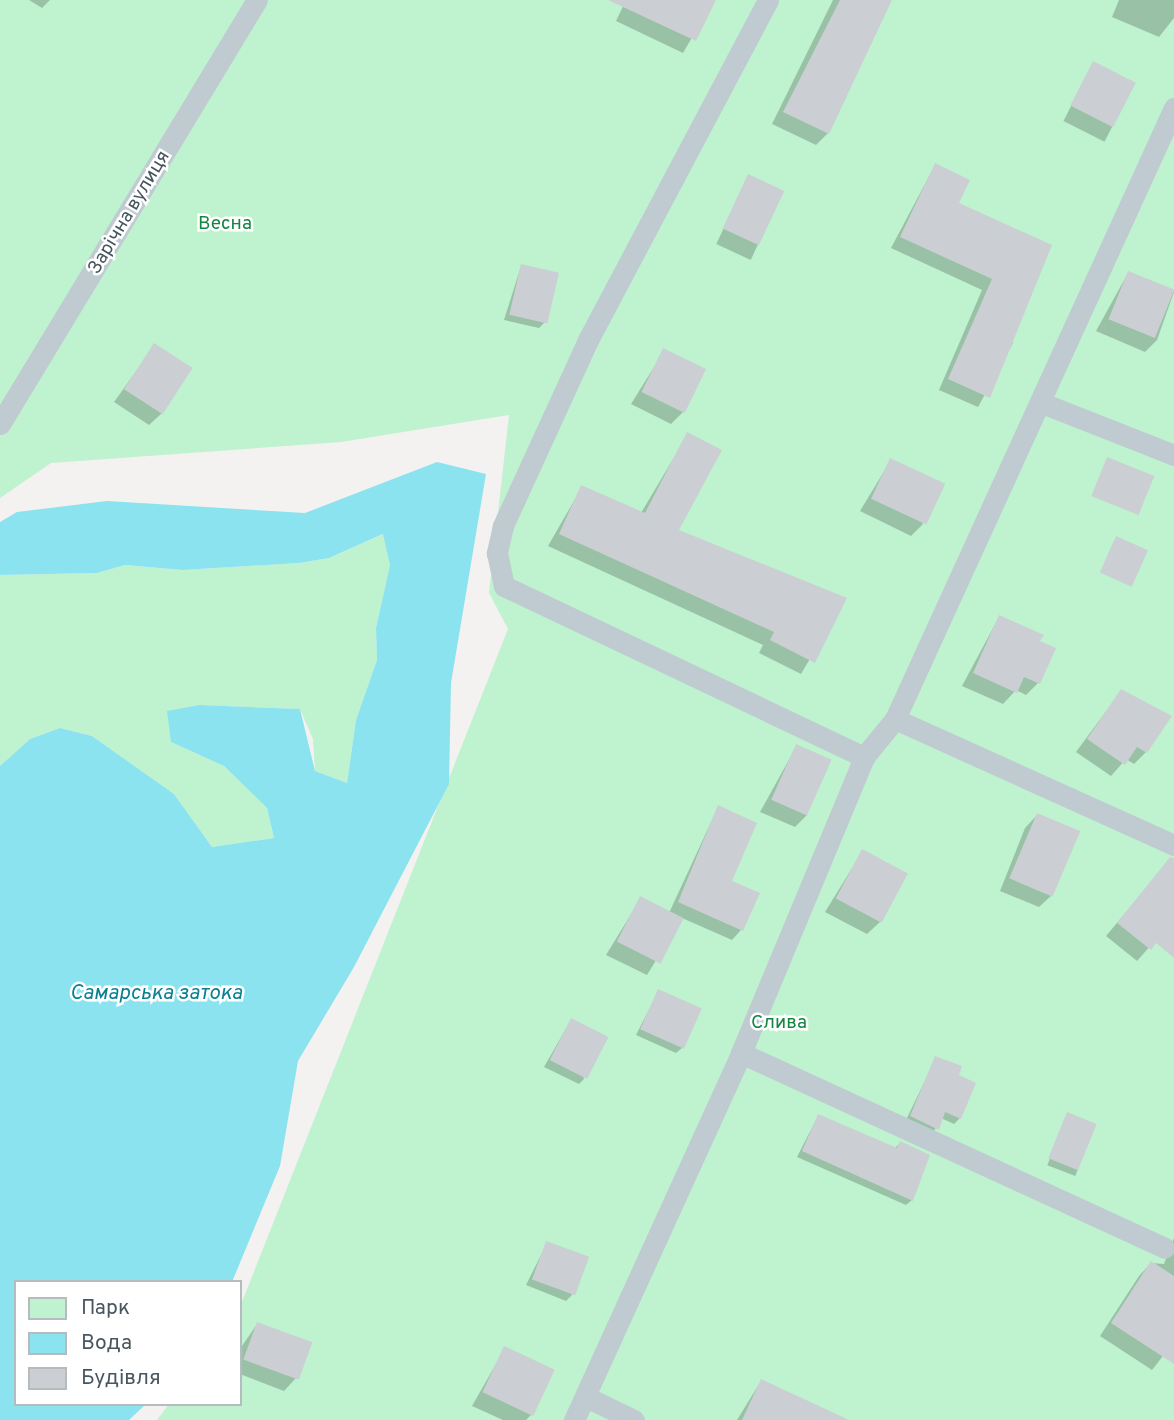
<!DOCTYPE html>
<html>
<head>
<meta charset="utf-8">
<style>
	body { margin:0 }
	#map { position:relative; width:1174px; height:1420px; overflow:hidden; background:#f4f1f1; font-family:Overpass,sans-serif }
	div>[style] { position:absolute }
	.green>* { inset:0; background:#bff2cf }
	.water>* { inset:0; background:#8be3f0 }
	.shadow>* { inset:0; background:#0003; transform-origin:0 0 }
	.building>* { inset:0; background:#cbcfd4; transform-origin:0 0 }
	.lane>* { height:21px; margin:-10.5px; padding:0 10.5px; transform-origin:10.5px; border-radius:10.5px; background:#bfcad1 }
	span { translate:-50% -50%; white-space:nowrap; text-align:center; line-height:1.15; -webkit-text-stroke:5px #fff; paint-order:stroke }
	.street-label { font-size:19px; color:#485660 }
	.park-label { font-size:19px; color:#148644 }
	.water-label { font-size:21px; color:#098193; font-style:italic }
	.legend { position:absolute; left:14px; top:1280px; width:228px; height:126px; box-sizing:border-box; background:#fff; border:2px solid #b6bbbf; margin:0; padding:9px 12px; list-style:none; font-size:21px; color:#485660 }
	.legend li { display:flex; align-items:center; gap:14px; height:35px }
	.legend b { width:35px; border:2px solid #b6bbbf }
</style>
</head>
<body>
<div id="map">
	<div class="green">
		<div style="clip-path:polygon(0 0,1174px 0,1174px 1420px,157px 1420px,169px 1404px,240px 1404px,240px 1307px,508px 629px,489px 593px,509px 415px,341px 442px,51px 463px,0 498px)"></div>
		<div style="clip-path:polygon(384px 534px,390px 565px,376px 628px,377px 660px,356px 720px,347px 783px,315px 771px,313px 739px,300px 709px,200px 705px,171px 742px,224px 766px,267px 808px,274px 838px,212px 847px,174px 794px,92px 736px,60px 728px,30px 739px,0 766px,0 575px,97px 573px,125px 565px,183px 570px,299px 563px,329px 558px)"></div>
	</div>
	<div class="water">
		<div style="clip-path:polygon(437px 462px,486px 474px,451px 683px,449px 784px,354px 967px,298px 1061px,280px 1166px,232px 1282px,16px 1282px,16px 1404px,146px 1404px,129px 1420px,0 1420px,0 766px,30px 739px,60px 728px,92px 736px,174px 794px,212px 847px,274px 838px,267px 808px,224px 766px,171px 742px,167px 711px,200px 705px,300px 709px,315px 771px,347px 783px,356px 720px,377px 660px,376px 628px,390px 565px,383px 534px,329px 558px,299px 563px,183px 570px,125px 565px,97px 573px,0 575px,0 522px,17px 512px,107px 501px,305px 513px)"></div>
	</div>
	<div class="shadow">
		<div style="clip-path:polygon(29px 0,50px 0,42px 8px)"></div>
		<div style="clip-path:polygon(626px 0,714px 0,683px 53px,616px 21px)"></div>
		<div style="clip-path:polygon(833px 0,890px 0,828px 133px,816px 145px,772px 124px)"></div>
		<div style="clip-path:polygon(1119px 0,1174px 0,1174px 18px,1159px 37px,1112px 17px)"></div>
		<div style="left:1093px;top:63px;width:46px;height:65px;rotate:27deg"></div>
		<div style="clip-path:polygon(935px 165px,956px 204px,1049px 245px,1007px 340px,1013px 343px,978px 407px,939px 390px,982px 290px,891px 248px)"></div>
		<div style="left:748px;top:176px;width:38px;height:75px;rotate:25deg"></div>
		<div style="clip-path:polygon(521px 266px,545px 322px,539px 328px,504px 320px)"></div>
		<div style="clip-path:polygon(1128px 273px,1174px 292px,1157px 340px,1145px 352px,1096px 331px)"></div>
		<div style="clip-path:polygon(155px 345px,162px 413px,149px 425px,114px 402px)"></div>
		<div style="clip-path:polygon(664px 351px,683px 412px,671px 424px,631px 404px)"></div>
		<div style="clip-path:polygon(688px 434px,677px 531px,845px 599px,801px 674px,759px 653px,763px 645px,548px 546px,582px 487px,641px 513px)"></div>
		<div style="clip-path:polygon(891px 460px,923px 524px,911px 536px,860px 511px)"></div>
		<div style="clip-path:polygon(999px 617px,1038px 642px,1038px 683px,1026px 695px,1016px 690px,1003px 704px,962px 686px)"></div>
		<div style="clip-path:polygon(1121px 691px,1146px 752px,1134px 764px,1126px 759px,1111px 776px,1076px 752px)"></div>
		<div style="clip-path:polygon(796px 747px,807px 815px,795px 827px,760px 812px)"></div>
		<div style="clip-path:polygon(718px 807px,741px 930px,732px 940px,682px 918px,647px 975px,606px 955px,641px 898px,669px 913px)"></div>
		<div style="clip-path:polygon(1037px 815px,1052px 895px,1039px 907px,1000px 891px,1025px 828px)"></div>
		<div style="clip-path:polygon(862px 852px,880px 922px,867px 934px,825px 912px)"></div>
		<div style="clip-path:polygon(1168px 862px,1174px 866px,1174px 919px,1137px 961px,1106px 936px)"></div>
		<div style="clip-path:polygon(658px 992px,682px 1048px,676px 1053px,636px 1035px)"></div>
		<div style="clip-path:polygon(571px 1020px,584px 1079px,579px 1084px,544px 1067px)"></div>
		<div style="clip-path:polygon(936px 1058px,957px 1076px,960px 1118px,954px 1124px,941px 1118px,932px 1135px,905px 1122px)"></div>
		<div style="left:1067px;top:1114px;width:30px;height:55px;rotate:21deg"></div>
		<div style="clip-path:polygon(818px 1116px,894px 1149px,900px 1143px,912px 1200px,906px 1205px,797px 1157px)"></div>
		<div style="clip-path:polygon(1174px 1238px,1174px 1342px,1152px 1370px,1100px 1336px,1139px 1276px,1151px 1263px,1164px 1264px)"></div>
		<div style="clip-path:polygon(547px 1243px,572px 1295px,566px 1301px,526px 1285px)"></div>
		<div style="clip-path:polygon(257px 1324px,310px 1343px,296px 1378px,284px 1391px,240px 1374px,240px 1349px)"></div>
		<div style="clip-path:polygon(505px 1348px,531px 1415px,526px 1420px,503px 1420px,472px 1406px)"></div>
		<div style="clip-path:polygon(761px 1381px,797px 1420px,737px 1420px)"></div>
	</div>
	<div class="building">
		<div style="clip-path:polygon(608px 0,716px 0,696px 41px)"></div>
		<div style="clip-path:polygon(840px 0,892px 0,829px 134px,783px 112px)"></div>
		<div style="left:1093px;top:61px;width:48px;height:50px;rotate:27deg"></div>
		<div style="clip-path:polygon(935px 163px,970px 180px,959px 203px,1052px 245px,990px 398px,948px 379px,992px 279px,900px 237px)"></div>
		<div style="left:748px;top:174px;width:40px;height:60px;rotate:25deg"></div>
		<div style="left:521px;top:264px;width:39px;height:52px;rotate:13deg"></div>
		<div style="left:1128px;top:271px;width:50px;height:52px;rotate:22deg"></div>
		<div style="left:154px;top:343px;width:46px;height:55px;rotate:33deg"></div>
		<div style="left:663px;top:348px;width:48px;height:49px;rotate:26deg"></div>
		<div style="clip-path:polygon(687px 432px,722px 450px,679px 530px,847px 598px,815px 663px,770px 640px,774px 632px,559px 534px,581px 485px,645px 513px)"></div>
		<div style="left:1107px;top:457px;width:51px;height:42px;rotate:22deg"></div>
		<div style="left:890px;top:458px;width:61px;height:45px;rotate:25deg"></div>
		<div style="left:1116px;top:536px;width:35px;height:40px;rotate:24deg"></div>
		<div style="clip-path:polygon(999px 615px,1044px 635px,1040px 641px,1056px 648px,1040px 684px,1024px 677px,1017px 693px,973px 673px)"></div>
		<div style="clip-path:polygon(1121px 689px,1172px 716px,1147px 753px,1137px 747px,1125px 765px,1087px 739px)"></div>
		<div style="left:796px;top:744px;width:39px;height:61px;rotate:24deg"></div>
		<div style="clip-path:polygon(718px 805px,757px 823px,732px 881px,760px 893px,743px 931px,678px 902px)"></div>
		<div style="left:1037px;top:813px;width:47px;height:71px;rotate:23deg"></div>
		<div style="left:862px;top:849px;width:52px;height:56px;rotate:28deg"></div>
		<div style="clip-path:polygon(1170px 857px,1174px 858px,1174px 958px,1156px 943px,1151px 950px,1117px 923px)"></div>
		<div style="left:640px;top:896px;width:49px;height:51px;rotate:27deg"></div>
		<div style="left:658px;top:989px;width:48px;height:44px;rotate:24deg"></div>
		<div style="left:571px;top:1018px;width:42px;height:47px;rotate:27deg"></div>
		<div style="clip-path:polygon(935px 1056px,962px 1066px,959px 1075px,976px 1083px,961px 1119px,945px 1112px,939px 1130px,910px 1116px)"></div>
		<div style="left:1067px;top:1112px;width:32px;height:50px;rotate:22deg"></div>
		<div style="clip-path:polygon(818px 1114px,897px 1148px,900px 1141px,930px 1155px,913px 1201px,802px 1151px)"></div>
		<div style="left:546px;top:1241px;width:46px;height:41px;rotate:20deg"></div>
		<div style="clip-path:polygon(1151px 1261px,1174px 1276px,1174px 1364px,1111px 1323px)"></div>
		<div style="left:257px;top:1322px;width:59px;height:40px;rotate:20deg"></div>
		<div style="left:504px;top:1346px;width:56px;height:51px;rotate:25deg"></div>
		<div style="clip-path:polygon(761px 1379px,849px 1420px,742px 1420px)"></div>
	</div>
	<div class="lane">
		<div style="left:768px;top:0;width:385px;rotate:117.9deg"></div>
		<div style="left:588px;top:340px;width:205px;rotate:114.6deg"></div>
		<div style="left:503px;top:526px;width:28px;rotate:103deg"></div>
		<div style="left:497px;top:553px;width:34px;rotate:78deg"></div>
		<div style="left:504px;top:586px;width:399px;rotate:25.4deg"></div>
		<div style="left:1042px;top:403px;width:142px;rotate:21.5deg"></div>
		<div style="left:0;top:424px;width:496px;rotate:-58.8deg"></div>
		<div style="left:895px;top:719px;width:306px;rotate:24.3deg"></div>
		<div style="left:741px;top:1053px;width:466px;rotate:24.7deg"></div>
		<div style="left:586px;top:1397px;width:53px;rotate:25.6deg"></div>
		<div style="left:574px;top:1420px;width:403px;rotate:-65.5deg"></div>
		<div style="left:741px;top:1053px;width:321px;rotate:-67.4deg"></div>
		<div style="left:864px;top:757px;width:49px;rotate:-50.8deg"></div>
		<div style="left:895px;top:719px;width:672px;rotate:-65.46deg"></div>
	</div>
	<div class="street-label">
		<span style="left:130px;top:213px;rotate:-59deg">Зарічна вулиця</span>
	</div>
	<div class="park-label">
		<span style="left:225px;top:225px">Весна</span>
		<span style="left:779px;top:1024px">Слива</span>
	</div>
	<div class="water-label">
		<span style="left:156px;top:994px">Самарська затока</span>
	</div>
	<ul class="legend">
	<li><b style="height:19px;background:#bff2cf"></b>Парк</li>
	<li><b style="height:19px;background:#8be3f0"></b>Вода</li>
	<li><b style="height:19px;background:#cbcfd4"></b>Будівля</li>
	</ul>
</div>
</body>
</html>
